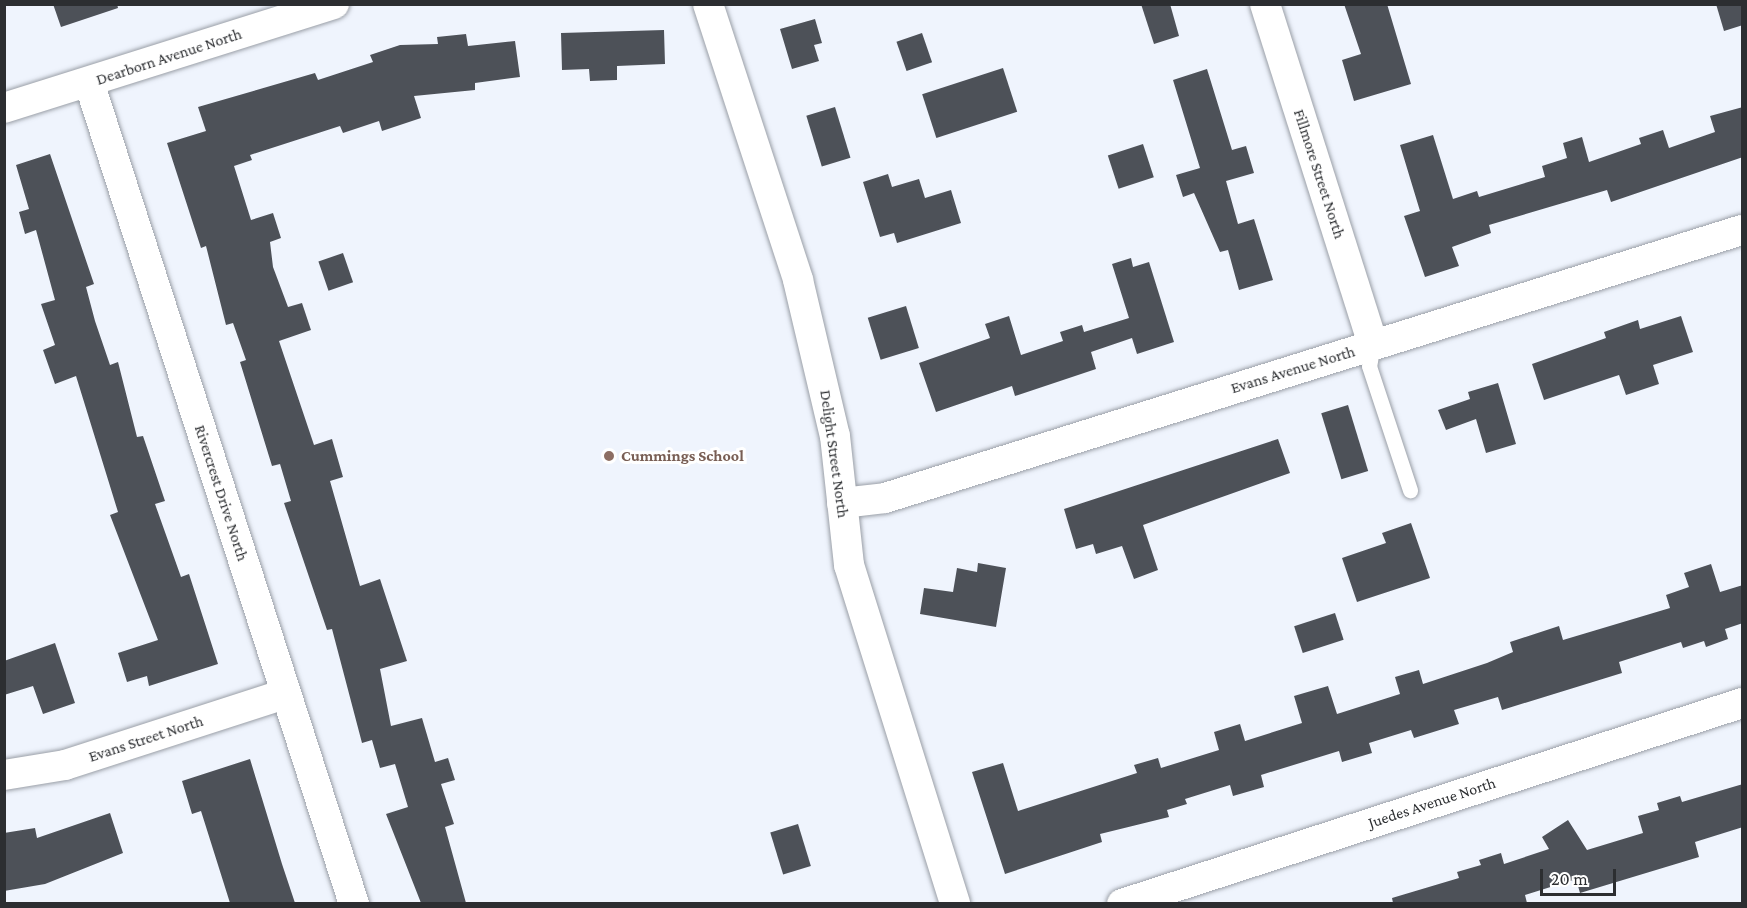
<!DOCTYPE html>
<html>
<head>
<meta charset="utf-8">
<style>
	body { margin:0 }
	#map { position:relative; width:1747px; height:908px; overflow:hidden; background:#eff4fd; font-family:"Crimson Pro",serif }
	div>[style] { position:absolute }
	.building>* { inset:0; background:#4d5158; transform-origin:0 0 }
	.roads { filter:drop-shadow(0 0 2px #9a9fa7) drop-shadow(0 0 2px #9a9fa7) }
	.lane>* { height:15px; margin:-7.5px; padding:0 7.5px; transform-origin:7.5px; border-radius:7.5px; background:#fff }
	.street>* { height:30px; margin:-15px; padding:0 15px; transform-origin:15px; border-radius:15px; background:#fff }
	.dots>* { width:16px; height:16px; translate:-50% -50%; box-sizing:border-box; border:3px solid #fff; border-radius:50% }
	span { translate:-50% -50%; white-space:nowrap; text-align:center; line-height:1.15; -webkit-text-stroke:6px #fff; paint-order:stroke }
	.street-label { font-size:16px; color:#2c2e31 }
	.education-label { font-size:16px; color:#785e54; font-weight:700 }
	.left { translate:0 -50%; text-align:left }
	.frame { position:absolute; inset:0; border:6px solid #2c2e31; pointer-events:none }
	.scale { position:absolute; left:1540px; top:869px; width:76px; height:27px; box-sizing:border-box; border:3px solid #2c2e31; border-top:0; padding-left:8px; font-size:18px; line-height:21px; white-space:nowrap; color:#2c2e31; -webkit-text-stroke:4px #fff; paint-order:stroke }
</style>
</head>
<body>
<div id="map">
	<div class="building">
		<div style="clip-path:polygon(53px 4px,117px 4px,118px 8px,61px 27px)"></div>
		<div style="clip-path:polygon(1141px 4px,1170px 4px,1179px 36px,1154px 44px)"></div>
		<div style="clip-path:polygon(1344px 4px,1387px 4px,1411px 84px,1354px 101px,1342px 60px,1361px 54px)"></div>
		<div style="clip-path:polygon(1716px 4px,1743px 4px,1743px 25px,1724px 31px)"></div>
		<div style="clip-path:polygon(815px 19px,822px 43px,814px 45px,819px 61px,792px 69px,780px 29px)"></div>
		<div style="clip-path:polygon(664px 30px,665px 64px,617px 66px,617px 80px,590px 81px,589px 69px,562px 70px,561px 33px)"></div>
		<div style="left:922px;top:33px;width:31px;height:27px;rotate:71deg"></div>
		<div style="clip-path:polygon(466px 34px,468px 46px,515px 41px,520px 77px,475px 83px,475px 90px,414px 96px,421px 118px,382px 131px,379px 121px,343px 133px,340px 126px,250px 155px,252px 160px,234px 166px,251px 220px,273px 213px,281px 238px,270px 242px,273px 267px,288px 307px,302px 303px,311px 330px,279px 341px,314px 445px,332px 439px,343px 477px,330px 481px,360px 586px,380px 579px,407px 661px,380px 669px,391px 726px,422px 718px,435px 762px,448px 758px,455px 780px,441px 784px,454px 824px,445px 827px,466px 903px,421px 903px,386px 814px,408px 807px,395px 764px,380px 768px,372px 740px,362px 743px,332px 629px,327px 630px,284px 503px,291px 501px,280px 464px,272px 466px,240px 362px,246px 360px,233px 323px,226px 325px,206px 246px,201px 248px,167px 143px,206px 131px,198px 107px,315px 73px,318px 80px,373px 62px,370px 55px,400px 45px,438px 44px,437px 37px)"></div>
		<div style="left:1003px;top:68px;width:46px;height:85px;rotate:72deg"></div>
		<div style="clip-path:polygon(1207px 69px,1232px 150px,1246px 146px,1254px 173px,1226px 181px,1238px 224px,1254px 219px,1273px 280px,1239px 290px,1228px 250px,1220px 252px,1194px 193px,1183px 197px,1176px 175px,1200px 168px,1173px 80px)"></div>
		<div style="left:835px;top:107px;width:53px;height:30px;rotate:73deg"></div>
		<div style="clip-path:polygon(1743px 107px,1743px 157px,1611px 202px,1607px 190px,1489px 225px,1491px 233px,1452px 247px,1459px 266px,1425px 277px,1404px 216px,1420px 211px,1400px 145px,1433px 135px,1453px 199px,1477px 191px,1479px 197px,1545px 177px,1542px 166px,1567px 158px,1563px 143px,1582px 137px,1589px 162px,1641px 144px,1639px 138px,1663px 130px,1669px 148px,1715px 132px,1710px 116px)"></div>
		<div style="left:1143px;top:144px;width:35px;height:37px;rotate:72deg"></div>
		<div style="clip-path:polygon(50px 154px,94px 284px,86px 287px,95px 321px,110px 365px,118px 362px,137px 437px,143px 436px,165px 501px,155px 504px,181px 577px,189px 574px,218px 664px,149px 686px,147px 676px,127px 682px,118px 653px,158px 640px,110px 515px,118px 512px,76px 376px,55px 384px,43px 350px,55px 345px,41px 304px,55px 300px,36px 230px,25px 234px,19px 212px,29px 209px,16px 165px)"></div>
		<div style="clip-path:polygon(888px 174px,892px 187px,919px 179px,925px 198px,951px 190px,961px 223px,897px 243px,894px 233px,880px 237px,863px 182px)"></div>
		<div style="left:343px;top:253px;width:31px;height:26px;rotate:71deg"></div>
		<div style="clip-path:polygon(1131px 258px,1133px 267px,1149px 262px,1174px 342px,1137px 354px,1132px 338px,1091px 352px,1096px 369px,1015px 396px,1012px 386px,936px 412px,919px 363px,990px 338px,985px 324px,1009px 316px,1021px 355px,1063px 341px,1060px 332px,1082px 325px,1084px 332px,1129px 318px,1112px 264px)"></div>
		<div style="left:906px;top:306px;width:44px;height:40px;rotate:73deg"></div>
		<div style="clip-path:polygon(1681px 316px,1693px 352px,1653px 365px,1659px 384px,1626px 395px,1619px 375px,1544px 400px,1532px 364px,1606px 338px,1604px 332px,1638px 320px,1640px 329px)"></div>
		<div style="clip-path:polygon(1498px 383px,1516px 444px,1486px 453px,1476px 419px,1446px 430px,1438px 410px,1470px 399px,1468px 392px)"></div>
		<div style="left:1348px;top:405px;width:69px;height:28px;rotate:73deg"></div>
		<div style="clip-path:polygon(1278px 439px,1290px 473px,1143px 525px,1158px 570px,1134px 579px,1122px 546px,1096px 554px,1093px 544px,1076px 549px,1064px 509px)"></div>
		<div style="clip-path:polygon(1411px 523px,1430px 578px,1357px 602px,1342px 558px,1386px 543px,1382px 533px)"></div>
		<div style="clip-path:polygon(978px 563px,1006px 568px,996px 627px,920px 614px,924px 588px,953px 592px,957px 568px,977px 572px)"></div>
		<div style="clip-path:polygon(1711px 564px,1720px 592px,1743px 585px,1743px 623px,1725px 629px,1728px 639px,1706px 647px,1704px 641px,1683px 648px,1681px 642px,1619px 662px,1622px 673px,1502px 710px,1498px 697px,1454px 710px,1459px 724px,1414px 738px,1411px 730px,1369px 743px,1372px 753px,1342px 762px,1339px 751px,1261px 775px,1264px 787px,1233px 796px,1230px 785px,1185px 799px,1187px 804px,1167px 810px,1169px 817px,1100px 834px,1102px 842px,1005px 874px,972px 772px,1003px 763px,1018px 811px,1137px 773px,1134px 765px,1158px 758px,1161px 768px,1219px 750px,1214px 732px,1240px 724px,1245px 741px,1302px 723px,1294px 696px,1328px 686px,1337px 714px,1400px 694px,1395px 677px,1419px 670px,1423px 684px,1487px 663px,1513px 652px,1510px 642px,1559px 626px,1563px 640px,1670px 608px,1666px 595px,1689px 587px,1684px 573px)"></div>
		<div style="left:1335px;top:613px;width:28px;height:43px;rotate:72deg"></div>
		<div style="clip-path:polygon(55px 643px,75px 703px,43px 714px,33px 686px,4px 695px,4px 661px)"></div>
		<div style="clip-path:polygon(250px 759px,282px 864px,295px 903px,230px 903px,201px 811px,192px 814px,182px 781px)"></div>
		<div style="clip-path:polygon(1743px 784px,1743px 827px,1695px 842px,1699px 857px,1580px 893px,1576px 879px,1525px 895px,1527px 903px,1393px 903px,1392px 898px,1459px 878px,1457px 872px,1481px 865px,1479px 860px,1501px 853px,1504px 864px,1549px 849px,1542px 837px,1568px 820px,1587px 850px,1643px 833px,1638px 816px,1659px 810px,1657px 803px,1680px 796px,1682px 802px)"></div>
		<div style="clip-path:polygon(110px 813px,123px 853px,45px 884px,4px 891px,4px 833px,35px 828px,37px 838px)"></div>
		<div style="left:798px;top:824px;width:44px;height:29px;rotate:73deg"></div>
	</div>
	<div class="roads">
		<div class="lane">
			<div style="left:1373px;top:344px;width:22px;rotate:100deg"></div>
			<div style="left:1369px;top:366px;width:131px;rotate:71.7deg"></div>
		</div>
		<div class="street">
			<div style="left:708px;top:4px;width:290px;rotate:71.9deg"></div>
			<div style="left:798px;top:280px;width:160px;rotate:76.7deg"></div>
			<div style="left:835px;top:436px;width:130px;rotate:83.8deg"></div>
			<div style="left:849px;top:565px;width:355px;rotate:72.6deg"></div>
			<div style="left:1265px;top:4px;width:357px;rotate:72.4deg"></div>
			<div style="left:89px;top:82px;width:864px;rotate:72.13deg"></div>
			<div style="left:4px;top:108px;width:346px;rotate:-17.5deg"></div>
			<div style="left:842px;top:503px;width:43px;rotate:-6.6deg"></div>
			<div style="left:885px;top:498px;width:898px;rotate:-17.37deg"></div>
			<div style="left:4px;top:775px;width:62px;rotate:-9.3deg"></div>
			<div style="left:65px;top:765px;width:231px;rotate:-17.9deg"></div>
			<div style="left:1122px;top:904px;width:652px;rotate:-17.96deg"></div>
		</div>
	</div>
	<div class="dots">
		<div style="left:609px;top:456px;background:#8d6e63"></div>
	</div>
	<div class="street-label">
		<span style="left:169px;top:57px;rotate:-18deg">Dearborn Avenue North</span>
		<span style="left:1319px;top:174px;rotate:72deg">Fillmore Street North</span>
		<span style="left:1293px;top:370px;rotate:-17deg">Evans Avenue North</span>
		<span style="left:834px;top:454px;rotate:82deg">Delight Street North</span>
		<span style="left:221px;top:493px;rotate:72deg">Rivercrest Drive North</span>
		<span style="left:146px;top:739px;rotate:-18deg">Evans Street North</span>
		<span style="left:1432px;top:803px;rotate:-18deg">Juedes Avenue North</span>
	</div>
	<div class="education-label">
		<span class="left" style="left:621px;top:456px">Cummings School</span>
	</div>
	<div class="frame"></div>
	<div class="scale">20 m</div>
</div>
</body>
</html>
